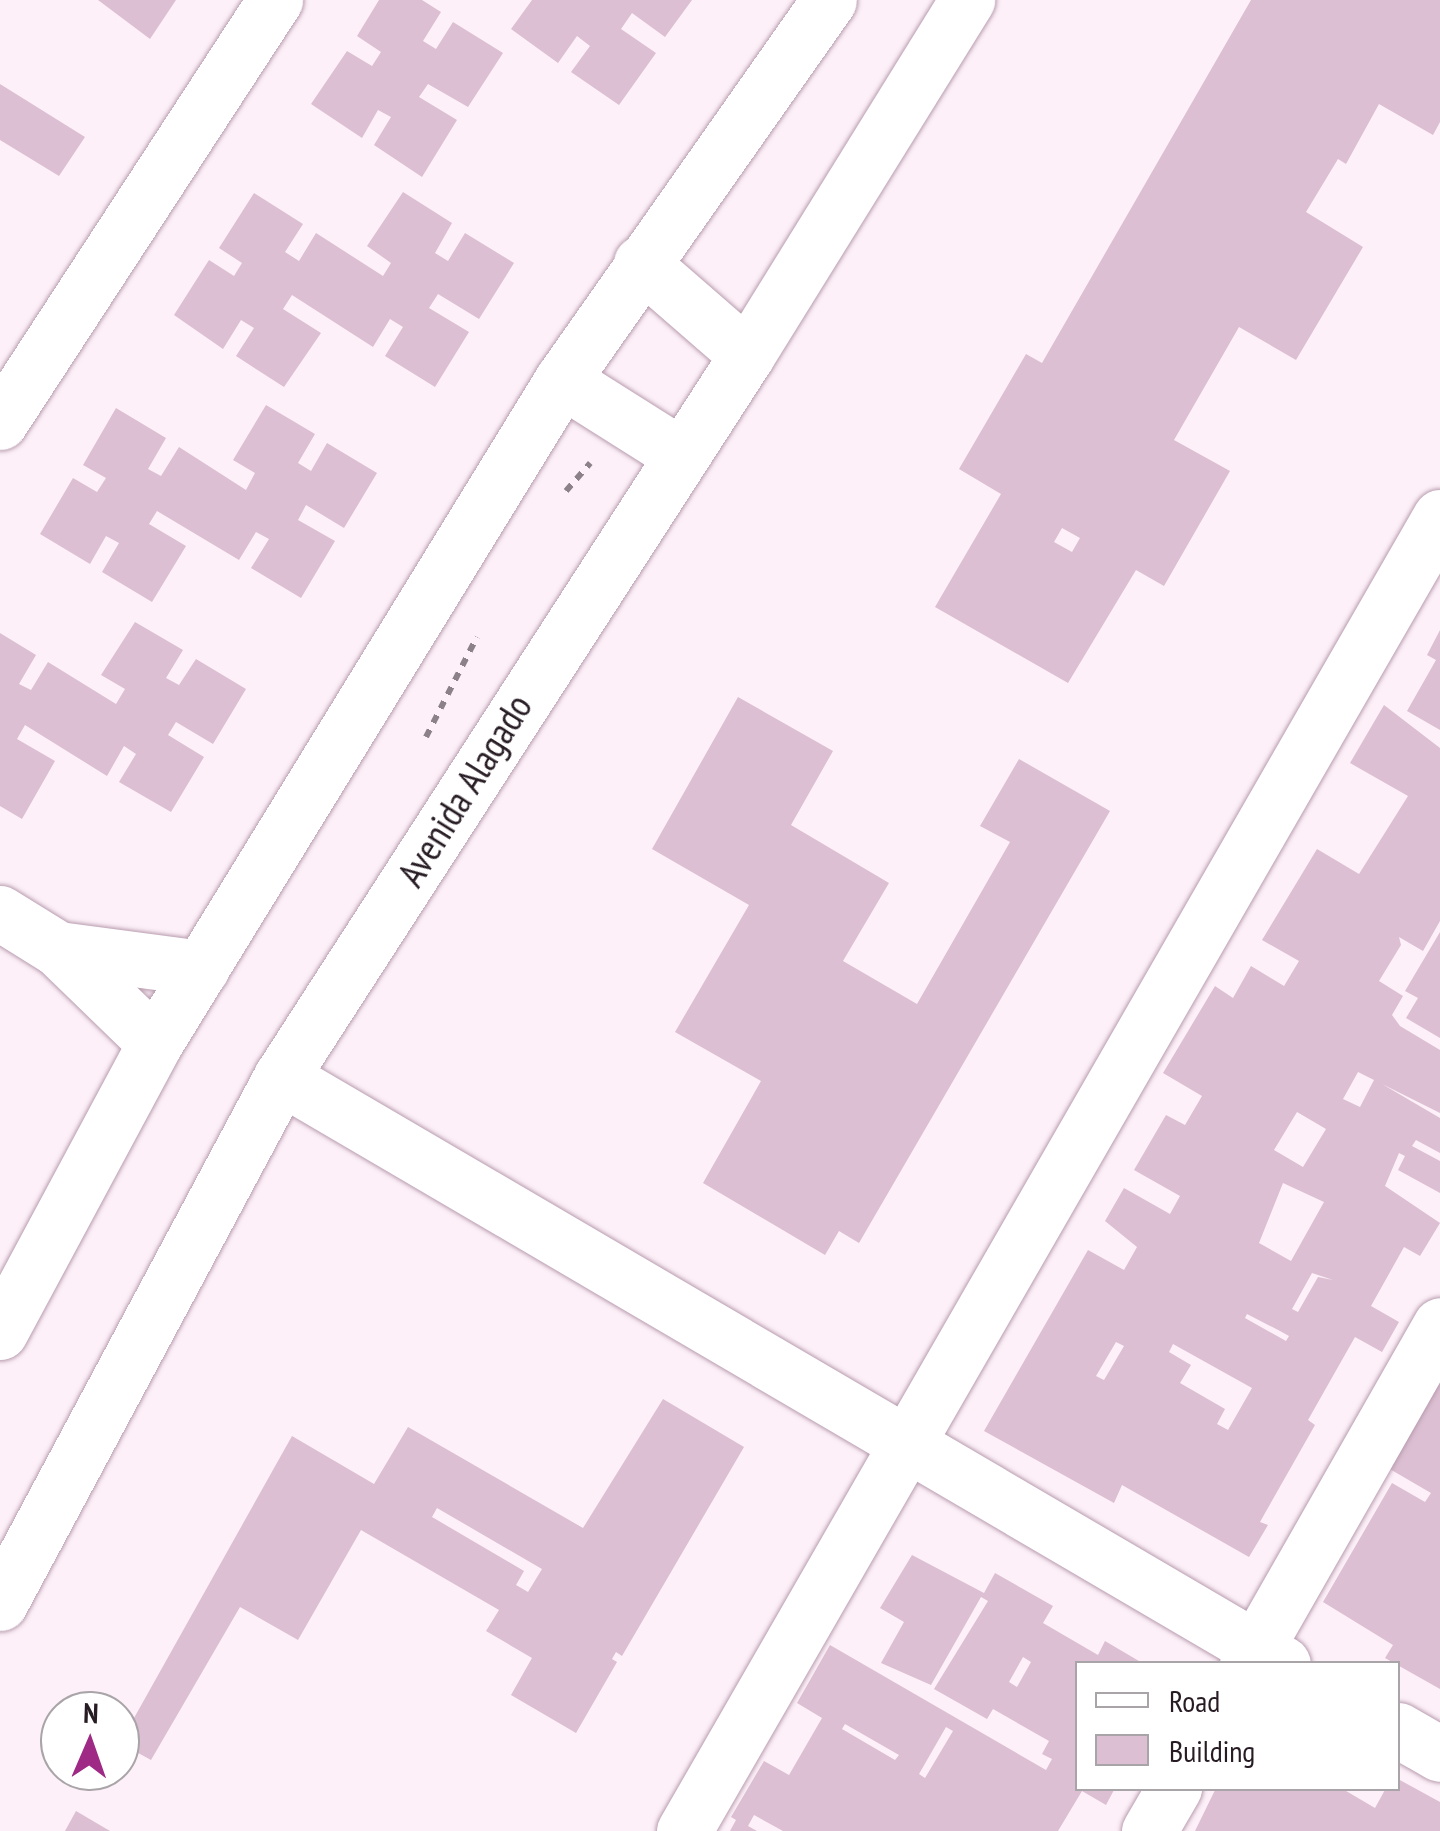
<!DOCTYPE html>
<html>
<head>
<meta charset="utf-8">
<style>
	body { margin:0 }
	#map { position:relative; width:1440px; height:1831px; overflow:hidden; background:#fdf0f8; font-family:"PT Sans Narrow",sans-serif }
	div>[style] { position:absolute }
	.building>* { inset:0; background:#dcbfd2 }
	.path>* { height:6px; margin-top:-3px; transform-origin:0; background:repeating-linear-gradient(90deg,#8d8189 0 8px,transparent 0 16px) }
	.roads { filter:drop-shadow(0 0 2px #b89caf) drop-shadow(0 0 2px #b89caf) }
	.street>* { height:55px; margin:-27.5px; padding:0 27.5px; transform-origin:27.5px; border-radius:27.5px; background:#fff }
	.secondary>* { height:55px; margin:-27.5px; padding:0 27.5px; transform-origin:27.5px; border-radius:27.5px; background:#fff }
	span { translate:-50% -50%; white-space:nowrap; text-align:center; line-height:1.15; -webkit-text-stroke:8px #fff; paint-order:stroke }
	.street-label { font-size:38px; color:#271c24 }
	.legend { position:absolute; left:1075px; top:1661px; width:325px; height:130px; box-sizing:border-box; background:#fff; border:2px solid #a9a4a7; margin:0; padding:12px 18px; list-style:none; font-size:30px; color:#271c24 }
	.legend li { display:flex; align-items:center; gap:20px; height:50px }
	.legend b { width:50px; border:2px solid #a9a4a7 }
	.north { position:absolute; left:40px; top:1691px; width:100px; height:100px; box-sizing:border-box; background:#fff; border:2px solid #a9a4a7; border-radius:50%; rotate:2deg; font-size:28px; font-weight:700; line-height:40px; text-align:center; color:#271c24 }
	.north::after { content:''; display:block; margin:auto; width:35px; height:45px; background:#9e2a85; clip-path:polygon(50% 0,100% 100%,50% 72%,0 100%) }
</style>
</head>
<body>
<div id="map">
	<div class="building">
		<div style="clip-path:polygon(98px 0,176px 0,150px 39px)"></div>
		<div style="clip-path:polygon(379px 0,422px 0,441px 12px,423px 41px,436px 49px,453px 22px,503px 53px,468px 107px,428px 84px,419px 97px,457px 120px,422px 177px,374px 145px,391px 117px,378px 110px,362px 138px,311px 104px,347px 51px,372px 66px,381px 52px,357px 36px)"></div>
		<div style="clip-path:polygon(532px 0,692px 0,665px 37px,632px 13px,621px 29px,656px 53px,619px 105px,571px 72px,590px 46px,577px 36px,558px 63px,511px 29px)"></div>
		<div style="clip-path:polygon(evenodd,1251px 0,1440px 0,1440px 122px,1433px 135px,1379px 104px,1346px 164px,1338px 159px,1306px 212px,1363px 247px,1296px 360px,1239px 327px,1174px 440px,1230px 471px,1164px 586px,1136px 570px,1068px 683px,935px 607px,1001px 494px,959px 469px,1026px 354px,1042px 363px,1251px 0,1062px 528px,1080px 538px,1072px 552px,1054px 542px,1062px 528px)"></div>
		<div style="clip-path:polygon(0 84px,85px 137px,59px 176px,0 140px)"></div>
		<div style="clip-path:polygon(403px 192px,452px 223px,435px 253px,448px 261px,465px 233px,514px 263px,479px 319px,438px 294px,429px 308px,469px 332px,435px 387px,385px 356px,403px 327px,390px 319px,373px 347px,292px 295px,283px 309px,321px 333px,284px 387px,236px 356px,254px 328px,241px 320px,223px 349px,174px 315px,209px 260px,234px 276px,242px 263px,219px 248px,254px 193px,303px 224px,285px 252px,299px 261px,316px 233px,383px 276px,391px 263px,367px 246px)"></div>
		<div style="clip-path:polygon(266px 405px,315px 434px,298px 463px,311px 471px,327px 443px,377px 473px,344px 528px,306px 505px,298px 520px,335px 541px,301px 598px,251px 568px,269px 539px,256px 532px,239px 560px,157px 511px,149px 524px,186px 546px,152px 602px,102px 572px,119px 543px,106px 536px,90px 564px,40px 534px,73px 478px,97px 492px,106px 478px,83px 465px,116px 408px,166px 438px,148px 469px,161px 476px,179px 447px,246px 490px,255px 473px,233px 460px)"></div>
		<div style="clip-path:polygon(135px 622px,183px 650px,166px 678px,179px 685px,196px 659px,246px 689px,213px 744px,176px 722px,168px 735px,204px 757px,171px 812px,119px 782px,136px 754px,124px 746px,107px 776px,25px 725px,17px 739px,55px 761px,22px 819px,0 806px,0 633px,36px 655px,19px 684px,31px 690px,48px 662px,116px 704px,125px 689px,101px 675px)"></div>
		<div style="clip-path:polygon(1440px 630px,1440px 730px,1407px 711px,1436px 660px,1427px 655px)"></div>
		<div style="clip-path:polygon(738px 697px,833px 751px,791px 825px,889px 883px,843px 961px,917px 1004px,1010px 842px,980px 826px,1019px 759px,1110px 811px,859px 1243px,839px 1231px,825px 1255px,703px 1183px,761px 1081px,675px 1032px,749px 905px,652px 849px)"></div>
		<div style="clip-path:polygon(evenodd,1384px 705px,1440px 748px,1440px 921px,1423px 951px,1399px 937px,1401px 945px,1379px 981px,1403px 996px,1392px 1015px,1400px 1026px,1440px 1050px,1440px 1113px,1382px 1084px,1440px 1118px,1440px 1153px,1416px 1140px,1412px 1146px,1440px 1161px,1440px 1193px,1398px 1170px,1405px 1156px,1399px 1153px,1385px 1186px,1440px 1223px,1420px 1256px,1404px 1247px,1371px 1306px,1399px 1322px,1382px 1352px,1355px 1337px,1308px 1420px,1315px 1425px,1260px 1522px,1268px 1525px,1249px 1557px,1122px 1485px,1114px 1503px,984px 1431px,1088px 1250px,1124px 1270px,1137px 1247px,1105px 1221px,1124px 1188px,1170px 1214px,1180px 1196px,1134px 1170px,1166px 1115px,1185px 1125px,1202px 1096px,1163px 1073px,1215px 986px,1233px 998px,1251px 966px,1284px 986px,1299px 961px,1262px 940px,1317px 849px,1359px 874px,1408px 796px,1350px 763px,1384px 705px,1358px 1072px,1374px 1080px,1360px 1107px,1343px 1099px,1358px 1072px,1384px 705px,1297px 1112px,1326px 1129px,1303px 1167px,1274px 1150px,1297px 1112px,1384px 705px,1283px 1183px,1324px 1202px,1291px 1261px,1259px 1243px,1283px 1183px,1384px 705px,1312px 1273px,1333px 1280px,1318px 1277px,1298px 1312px,1292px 1309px,1312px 1273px,1384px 705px,1247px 1314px,1280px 1331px,1289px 1336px,1286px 1341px,1245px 1318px,1247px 1314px,1384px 705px,1116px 1342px,1124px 1346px,1104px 1380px,1096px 1376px,1116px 1342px,1384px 705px,1173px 1344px,1252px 1388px,1228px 1430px,1217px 1424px,1225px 1409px,1180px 1383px,1191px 1365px,1169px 1352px,1173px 1344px)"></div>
		<div style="clip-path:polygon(1440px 932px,1440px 1038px,1406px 1018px,1418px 998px,1405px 991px)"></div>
		<div style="clip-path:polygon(1440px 1380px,1440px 1689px,1385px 1658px,1393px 1645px,1323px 1602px,1392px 1483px,1425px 1502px,1431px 1493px,1388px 1468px)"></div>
		<div style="clip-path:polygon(evenodd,663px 1399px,744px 1447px,622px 1656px,616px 1652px,612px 1659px,617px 1662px,576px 1733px,511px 1695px,532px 1658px,486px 1631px,499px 1610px,361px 1530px,298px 1640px,240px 1607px,151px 1760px,120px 1743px,292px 1436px,374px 1484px,408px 1427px,583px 1528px,663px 1399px,437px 1508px,542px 1569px,528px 1592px,516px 1585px,524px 1571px,432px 1517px,437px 1508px)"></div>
		<div style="clip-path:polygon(evenodd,912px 1555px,984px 1593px,995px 1573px,1053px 1606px,1043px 1623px,1098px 1655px,1105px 1641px,1144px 1664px,1078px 1664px,1078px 1788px,1115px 1788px,1106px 1805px,1082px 1791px,1058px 1831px,783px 1831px,754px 1815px,748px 1826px,757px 1831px,730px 1831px,736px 1820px,731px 1817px,764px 1761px,789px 1775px,822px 1718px,797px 1703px,830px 1645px,1046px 1770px,1052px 1759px,1042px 1754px,1049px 1741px,993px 1709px,987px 1719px,934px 1689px,988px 1601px,981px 1597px,931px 1685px,881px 1663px,904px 1622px,880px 1608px,912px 1555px,1023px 1657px,1031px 1662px,1017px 1687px,1009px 1682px,1023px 1657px,912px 1555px,845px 1724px,899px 1755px,895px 1760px,842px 1729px,845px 1724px,912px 1555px,946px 1727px,953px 1731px,925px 1778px,919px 1774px,946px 1727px)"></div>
		<div style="clip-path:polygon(1398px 1779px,1440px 1802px,1440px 1831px,1195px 1831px,1216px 1788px,1341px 1788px,1375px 1808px,1386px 1788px,1398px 1788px)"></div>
		<div style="clip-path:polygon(76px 1811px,110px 1831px,65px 1831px)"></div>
	</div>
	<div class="path">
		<div style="left:566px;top:491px;width:37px;rotate:-49deg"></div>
		<div style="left:426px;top:737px;width:112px;rotate:-63deg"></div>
	</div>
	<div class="roads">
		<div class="street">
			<div style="left:0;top:422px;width:504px;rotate:-56.91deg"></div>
			<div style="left:0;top:913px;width:68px;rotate:31.8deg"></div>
			<div style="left:58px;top:949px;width:135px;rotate:44.1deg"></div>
			<div style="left:58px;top:949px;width:145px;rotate:7.5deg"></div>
			<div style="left:281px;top:1077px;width:1161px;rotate:30.36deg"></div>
			<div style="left:1247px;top:1664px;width:390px;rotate:-60.3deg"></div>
			<div style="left:1398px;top:1730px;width:48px;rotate:29.7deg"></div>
			<div style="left:684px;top:1831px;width:1516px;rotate:-60.09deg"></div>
			<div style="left:1149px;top:1831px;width:50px;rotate:-59.8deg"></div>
		</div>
		<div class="secondary">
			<div style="left:641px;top:263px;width:140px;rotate:41deg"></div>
			<div style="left:562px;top:380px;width:137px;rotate:32.2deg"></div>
			<div style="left:0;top:1332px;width:328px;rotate:-61.8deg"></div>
			<div style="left:155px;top:1043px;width:778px;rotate:-58.46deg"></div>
			<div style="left:562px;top:380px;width:464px;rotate:-54.9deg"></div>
			<div style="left:0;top:1603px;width:596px;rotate:-61.89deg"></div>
			<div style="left:281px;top:1077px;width:859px;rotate:-57.16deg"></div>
			<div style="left:747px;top:355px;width:418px;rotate:-58.2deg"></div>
		</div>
	</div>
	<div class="street-label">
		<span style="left:464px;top:790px;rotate:-58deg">Avenida Alagado</span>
	</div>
	<ul class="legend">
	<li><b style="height:12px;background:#fff"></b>Road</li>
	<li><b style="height:28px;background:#dcbfd2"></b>Building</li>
	</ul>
	<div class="north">N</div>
</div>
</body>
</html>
